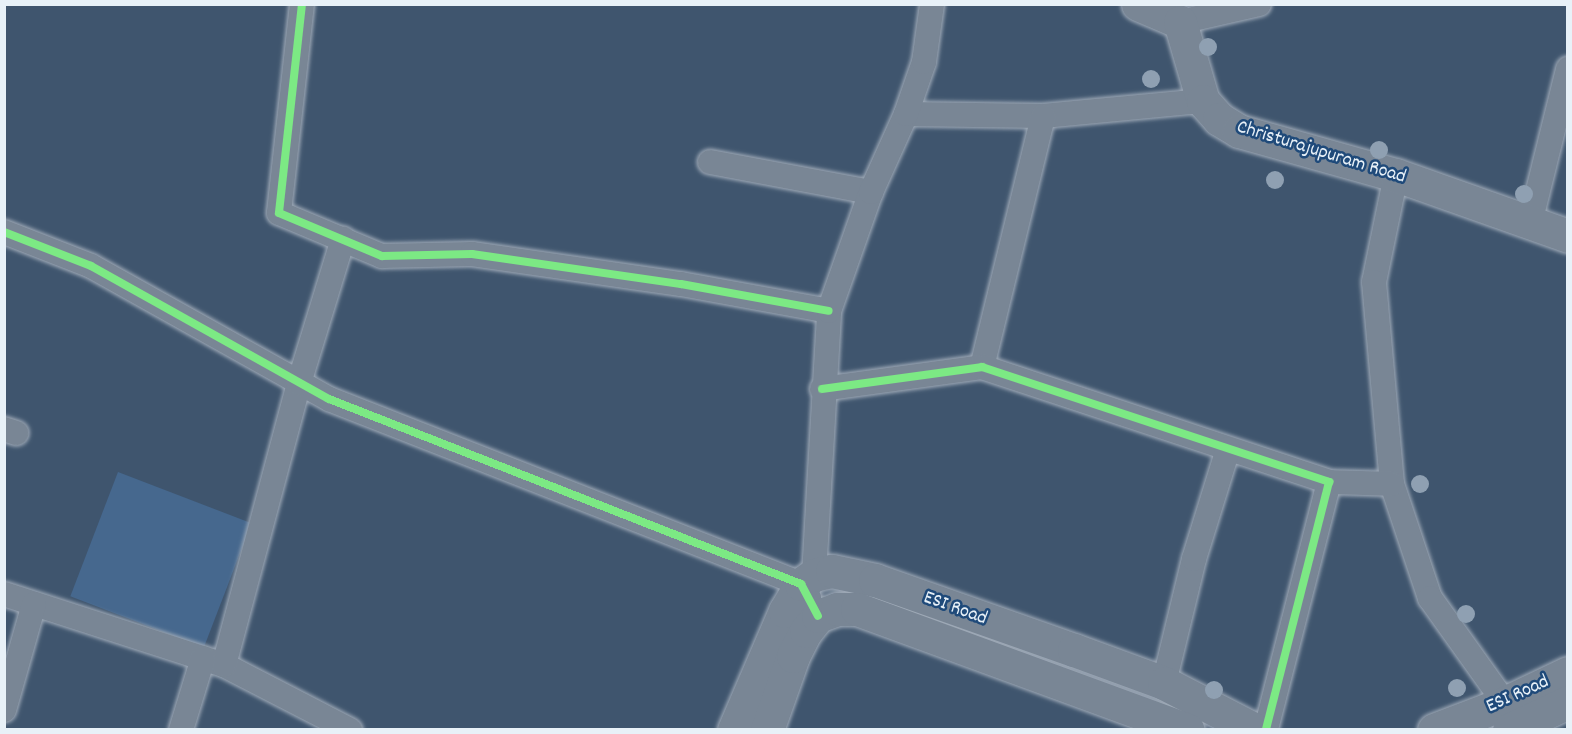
<!DOCTYPE html>
<html>
<head>
<meta charset="utf-8">
<style>
	body { margin:0 }
	#map { position:relative; width:1572px; height:734px; overflow:hidden; background:#3f556e; font-family:Dekko,sans-serif }
	div>[style] { position:absolute }
	.green>* { inset:0; background:#46688e; transform-origin:0 0 }
	.roads { filter:drop-shadow(0 0 2px #9faab7) drop-shadow(0 0 2px #9faab7) }
	.street>* { height:24px; margin:-12px; padding:0 12px; transform-origin:12px; border-radius:12px; background:#798695 }
	.secondary>* { height:33px; margin:-16.5px; padding:0 16.5px; transform-origin:16.5px; border-radius:16.5px; background:#798695 }
	.cycleway>* { height:8px; margin:-4px; padding:0 4px; transform-origin:4px; border-radius:4px; background:#7ce984 }
	.trees>* { width:18px; height:18px; margin:-9px; border-radius:50%; background:#8fa0b2 }
	span { translate:-50% -50%; white-space:nowrap; text-align:center; line-height:1.15; -webkit-text-stroke:5px #1f4a7a; paint-order:stroke }
	.street-label { font-size:20px; color:#e8f1f8 }
	.frame { position:absolute; inset:0; border:6px solid #e8f1f8; pointer-events:none }
</style>
</head>
<body>
<div id="map">
	<div class="green">
		<div style="left:118px;top:472px;width:143px;height:133px;rotate:21deg"></div>
	</div>
	<div class="roads">
		<div class="street">
			<div style="left:302px;top:4px;width:210px;rotate:96.3deg"></div>
			<div style="left:279px;top:213px;width:112px;rotate:22.7deg"></div>
			<div style="left:382px;top:256px;width:90px;rotate:-1.3deg"></div>
			<div style="left:472px;top:254px;width:211px;rotate:8.2deg"></div>
			<div style="left:681px;top:284px;width:150px;rotate:10.3deg"></div>
			<div style="left:1180px;top:22px;width:81px;rotate:-12.8deg"></div>
			<div style="left:906px;top:114px;width:137px;rotate:0.8deg"></div>
			<div style="left:1043px;top:116px;width:161px;rotate:-5.4deg"></div>
			<div style="left:710px;top:162px;width:164px;rotate:10.6deg"></div>
			<div style="left:1396px;top:175px;width:109px;rotate:101.6deg"></div>
			<div style="left:1374px;top:282px;width:203px;rotate:84.9deg"></div>
			<div style="left:1392px;top:484px;width:120px;rotate:71.6deg"></div>
			<div style="left:1430px;top:598px;width:129px;rotate:54.5deg"></div>
			<div style="left:1530px;top:223px;width:159px;rotate:-76.1deg"></div>
			<div style="left:4px;top:232px;width:93px;rotate:21.3deg"></div>
			<div style="left:91px;top:266px;width:273px;rotate:29.2deg"></div>
			<div style="left:329px;top:399px;width:507px;rotate:21.4deg"></div>
			<div style="left:801px;top:584px;width:16px;rotate:60deg"></div>
			<div style="left:982px;top:367px;width:258px;rotate:-76.3deg"></div>
			<div style="left:822px;top:389px;width:162px;rotate:-7.8deg"></div>
			<div style="left:982px;top:367px;width:366px;rotate:18.3deg"></div>
			<div style="left:1329px;top:482px;width:256px;rotate:104.3deg"></div>
			<div style="left:4px;top:429px;width:13px;rotate:18deg"></div>
			<div style="left:1329px;top:482px;width:63px;rotate:1.8deg"></div>
			<div style="left:814px;top:575px;width:264px;rotate:-86.7deg"></div>
			<div style="left:829px;top:311px;width:126px;rotate:-70.6deg"></div>
			<div style="left:871px;top:192px;width:85px;rotate:-65.8deg"></div>
			<div style="left:906px;top:114px;width:55px;rotate:-70.9deg"></div>
			<div style="left:924px;top:62px;width:59px;rotate:-82.1deg"></div>
			<div style="left:4px;top:594px;width:231px;rotate:17.9deg"></div>
			<div style="left:224px;top:665px;width:142px;rotate:27.3deg"></div>
			<div style="left:224px;top:665px;width:292px;rotate:-75.1deg"></div>
			<div style="left:299px;top:383px;width:151px;rotate:-73deg"></div>
			<div style="left:1164px;top:683px;width:128px;rotate:-76.4deg"></div>
			<div style="left:1194px;top:559px;width:115px;rotate:-72.8deg"></div>
			<div style="left:4px;top:710px;width:110px;rotate:-74.2deg"></div>
			<div style="left:181px;top:730px;width:75px;rotate:-73deg"></div>
		</div>
		<div class="secondary">
			<div style="left:1138px;top:4px;width:46px;rotate:23.2deg"></div>
			<div style="left:1180px;top:22px;width:82px;rotate:73.8deg"></div>
			<div style="left:1203px;top:101px;width:24px;rotate:48deg"></div>
			<div style="left:1219px;top:119px;width:23px;rotate:31deg"></div>
			<div style="left:1239px;top:131px;width:163px;rotate:15.7deg"></div>
			<div style="left:1396px;top:175px;width:182px;rotate:19.5deg"></div>
			<div style="left:734px;top:730px;width:129px;rotate:-66.8deg"></div>
			<div style="left:785px;top:611px;width:31px;rotate:-59deg"></div>
			<div style="left:801px;top:584px;width:16px;rotate:-35deg"></div>
			<div style="left:814px;top:575px;width:18px;rotate:-13deg"></div>
			<div style="left:832px;top:571px;width:44px;rotate:11.8deg"></div>
			<div style="left:875px;top:580px;width:211px;rotate:19.4deg"></div>
			<div style="left:1074px;top:650px;width:96px;rotate:20.1deg"></div>
			<div style="left:1164px;top:683px;width:102px;rotate:27.3deg"></div>
			<div style="left:767px;top:730px;width:78px;rotate:-70.6deg"></div>
			<div style="left:793px;top:656px;width:28px;rotate:-63deg"></div>
			<div style="left:806px;top:631px;width:19px;rotate:-51deg"></div>
			<div style="left:818px;top:616px;width:20px;rotate:-20deg"></div>
			<div style="left:837px;top:609px;width:20px"></div>
			<div style="left:857px;top:609px;width:352px;rotate:20.1deg"></div>
			<div style="left:1434px;top:730px;width:76px;rotate:-20.8deg"></div>
			<div style="left:1505px;top:703px;width:70px;rotate:-25.5deg"></div>
			<div style="left:1509px;top:730px;width:65px;rotate:-25.4deg"></div>
		</div>
	</div>
	<div class="cycleway">
		<div style="left:302px;top:4px;width:210px;rotate:96.3deg"></div>
		<div style="left:279px;top:213px;width:112px;rotate:22.7deg"></div>
		<div style="left:382px;top:256px;width:90px;rotate:-1.3deg"></div>
		<div style="left:472px;top:254px;width:211px;rotate:8.2deg"></div>
		<div style="left:681px;top:284px;width:150px;rotate:10.3deg"></div>
		<div style="left:4px;top:232px;width:93px;rotate:21.3deg"></div>
		<div style="left:91px;top:266px;width:273px;rotate:29.2deg"></div>
		<div style="left:329px;top:399px;width:507px;rotate:21.4deg"></div>
		<div style="left:801px;top:584px;width:36px;rotate:62deg"></div>
		<div style="left:822px;top:389px;width:162px;rotate:-7.8deg"></div>
		<div style="left:982px;top:367px;width:366px;rotate:18.3deg"></div>
		<div style="left:1329px;top:482px;width:256px;rotate:104.3deg"></div>
	</div>
	<div class="trees">
		<div style="left:1208px;top:47px"></div>
		<div style="left:1151px;top:79px"></div>
		<div style="left:1379px;top:150px"></div>
		<div style="left:1275px;top:180px"></div>
		<div style="left:1524px;top:194px"></div>
		<div style="left:1420px;top:484px"></div>
		<div style="left:1466px;top:614px"></div>
		<div style="left:1457px;top:688px"></div>
		<div style="left:1214px;top:690px"></div>
	</div>
	<div class="street-label">
		<span style="left:1321px;top:153px;rotate:17deg">Christurajupuram Road</span>
		<span style="left:955px;top:609px;rotate:20deg">ESI Road</span>
		<span style="left:1518px;top:695px;rotate:-24deg">ESI Road</span>
	</div>
	<div class="frame"></div>
</div>
</body>
</html>
